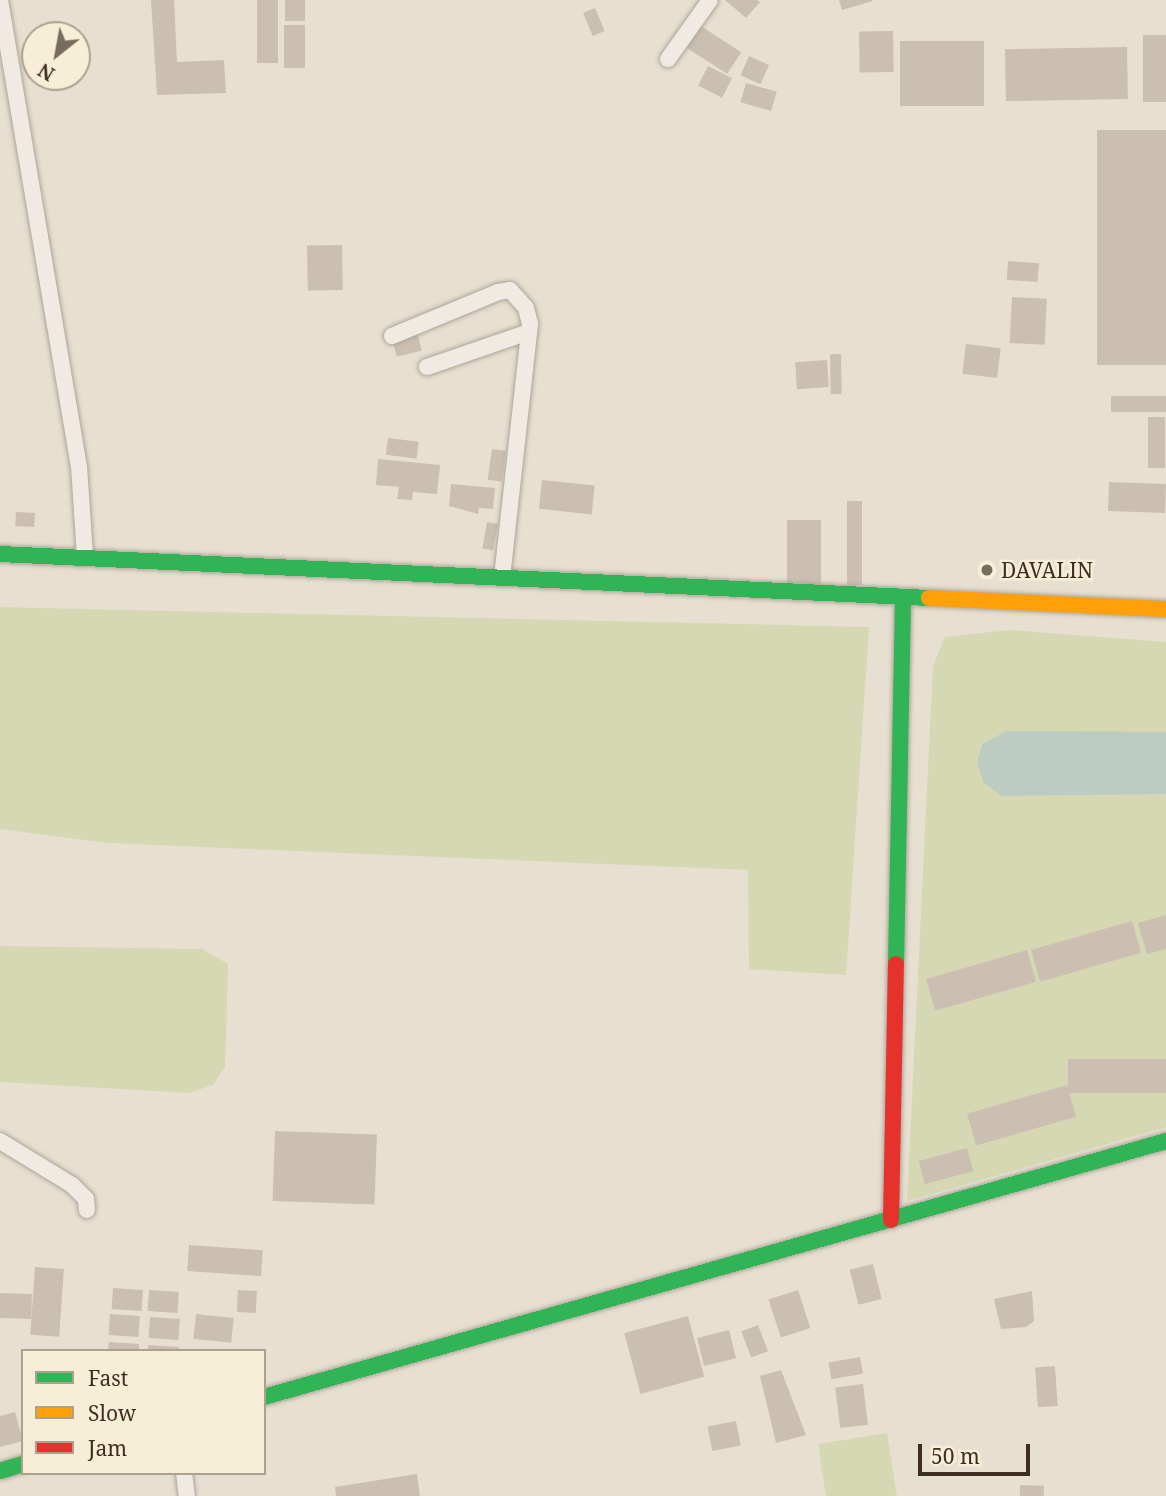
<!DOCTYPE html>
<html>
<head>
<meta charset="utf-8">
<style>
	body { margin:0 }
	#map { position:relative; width:1166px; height:1496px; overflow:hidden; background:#e7e0d1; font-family:"Noto Serif",serif }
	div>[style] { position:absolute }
	.green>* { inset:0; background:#d6d7b3 }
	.water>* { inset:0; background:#bcccc2 }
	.building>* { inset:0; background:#cbbfb2; transform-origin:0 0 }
	.roads { filter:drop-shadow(0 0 2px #ada599) drop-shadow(0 0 2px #ada599) }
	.street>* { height:16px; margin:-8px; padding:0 8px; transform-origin:8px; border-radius:8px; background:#efebe3 }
	.fast>* { height:16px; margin:-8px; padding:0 8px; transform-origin:8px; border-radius:8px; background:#30b455 }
	.slow>* { height:16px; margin:-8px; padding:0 8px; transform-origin:8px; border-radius:8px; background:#ff9f0a }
	.jam>* { height:16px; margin:-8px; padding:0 8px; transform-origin:8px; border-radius:8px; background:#e5322d }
	.dots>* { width:19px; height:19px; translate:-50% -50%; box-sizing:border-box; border:4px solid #f7eed8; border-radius:50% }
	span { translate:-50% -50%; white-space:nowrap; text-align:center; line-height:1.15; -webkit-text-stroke:5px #f7eed8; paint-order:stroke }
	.poi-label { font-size:21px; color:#3d2e20 }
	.left { translate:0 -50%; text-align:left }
	.legend { position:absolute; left:21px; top:1349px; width:245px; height:126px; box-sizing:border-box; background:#f7eed8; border:2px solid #ada18e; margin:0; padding:9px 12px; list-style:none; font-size:21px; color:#3d2e20 }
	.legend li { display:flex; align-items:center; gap:14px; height:35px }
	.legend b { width:35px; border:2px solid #ada18e }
	.north { position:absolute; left:21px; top:21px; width:70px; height:70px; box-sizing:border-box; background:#f7eed8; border:2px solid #ada18e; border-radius:50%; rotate:211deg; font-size:19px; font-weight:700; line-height:28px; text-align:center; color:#3d2e20 }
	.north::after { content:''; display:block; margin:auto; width:24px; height:32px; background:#786c5e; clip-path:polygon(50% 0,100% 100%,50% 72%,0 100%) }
	.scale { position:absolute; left:918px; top:1444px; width:112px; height:32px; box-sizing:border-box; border:4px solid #3d2e20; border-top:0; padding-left:9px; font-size:21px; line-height:24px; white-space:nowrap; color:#3d2e20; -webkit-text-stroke:5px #f7eed8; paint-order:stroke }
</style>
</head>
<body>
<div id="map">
	<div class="green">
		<div style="clip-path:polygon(0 607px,869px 627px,846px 975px,749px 969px,748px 870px,108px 843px,0 829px)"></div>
		<div style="clip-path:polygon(1010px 630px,1166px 642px,1166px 1127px,907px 1201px,933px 666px,945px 637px)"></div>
		<div style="clip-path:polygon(0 946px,202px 949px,228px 964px,225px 1067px,213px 1085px,188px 1093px,0 1082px)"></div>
		<div style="clip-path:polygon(887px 1433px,897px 1496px,826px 1496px,818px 1444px)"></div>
	</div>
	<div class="water">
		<div style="clip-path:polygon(1007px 731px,1166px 732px,1166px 794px,1002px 796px,984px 783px,977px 763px,982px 744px)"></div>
	</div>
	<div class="building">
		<div style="clip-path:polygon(151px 0,174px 0,177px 62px,224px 60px,226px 93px,157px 95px)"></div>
		<div style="left:257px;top:0;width:21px;height:63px"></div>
		<div style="left:285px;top:0;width:20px;height:21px"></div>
		<div style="clip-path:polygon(725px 0,757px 0,760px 2px,746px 18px)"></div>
		<div style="clip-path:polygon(839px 0,872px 0,873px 1px,842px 10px)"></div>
		<div style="left:595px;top:8px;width:25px;height:13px;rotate:67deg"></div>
		<div style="left:284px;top:25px;width:21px;height:43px"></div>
		<div style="left:701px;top:26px;width:48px;height:26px;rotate:33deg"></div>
		<div style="left:893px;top:31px;width:41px;height:34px;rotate:89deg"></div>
		<div style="left:1143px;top:35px;width:23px;height:67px"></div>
		<div style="left:900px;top:41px;width:84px;height:65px"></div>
		<div style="left:1127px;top:47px;width:52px;height:122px;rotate:89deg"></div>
		<div style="left:749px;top:56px;width:22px;height:21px;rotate:24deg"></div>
		<div style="left:708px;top:66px;width:27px;height:22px;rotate:27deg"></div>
		<div style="left:746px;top:83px;width:32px;height:20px;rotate:16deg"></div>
		<div style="left:1166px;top:130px;width:235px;height:69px;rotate:90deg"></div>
		<div style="left:342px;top:245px;width:45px;height:35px;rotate:89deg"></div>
		<div style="left:1008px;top:261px;width:31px;height:19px;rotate:4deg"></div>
		<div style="left:1012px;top:297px;width:35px;height:46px;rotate:3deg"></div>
		<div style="left:418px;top:335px;width:16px;height:26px;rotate:76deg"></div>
		<div style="left:966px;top:344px;width:35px;height:30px;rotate:7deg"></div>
		<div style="left:841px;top:354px;width:40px;height:11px;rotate:89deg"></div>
		<div style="left:827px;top:360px;width:27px;height:32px;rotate:86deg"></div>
		<div style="left:1166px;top:396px;width:16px;height:55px;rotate:90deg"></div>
		<div style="left:1148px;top:417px;width:17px;height:51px"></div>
		<div style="left:388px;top:438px;width:31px;height:17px;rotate:7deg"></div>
		<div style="left:492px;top:449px;width:14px;height:31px;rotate:8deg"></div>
		<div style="clip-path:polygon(378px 459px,440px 465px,437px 494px,413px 492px,412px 500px,397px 499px,399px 487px,376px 485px)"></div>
		<div style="left:542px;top:480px;width:53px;height:29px;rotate:6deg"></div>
		<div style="left:1109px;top:482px;width:57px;height:29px;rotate:2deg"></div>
		<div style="clip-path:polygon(451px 484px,495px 488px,493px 509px,479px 508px,478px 514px,449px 506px)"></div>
		<div style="left:847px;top:501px;width:15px;height:84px"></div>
		<div style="left:16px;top:512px;width:19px;height:14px;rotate:3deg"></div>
		<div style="left:787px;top:520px;width:34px;height:65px"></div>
		<div style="left:487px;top:522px;width:11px;height:27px;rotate:10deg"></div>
		<div style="clip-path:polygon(1166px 915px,1166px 949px,1147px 954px,1138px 923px)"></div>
		<div style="left:1132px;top:921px;width:33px;height:105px;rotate:74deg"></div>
		<div style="left:1027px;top:950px;width:33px;height:105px;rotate:74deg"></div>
		<div style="left:1166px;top:1059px;width:34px;height:98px;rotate:90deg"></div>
		<div style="left:1067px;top:1085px;width:33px;height:104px;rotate:74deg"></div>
		<div style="left:275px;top:1131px;width:102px;height:70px;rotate:2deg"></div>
		<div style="left:967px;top:1148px;width:24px;height:50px;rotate:75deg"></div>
		<div style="left:189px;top:1245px;width:74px;height:26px;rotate:4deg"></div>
		<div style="left:873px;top:1264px;width:36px;height:24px;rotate:76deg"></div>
		<div style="left:35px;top:1267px;width:29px;height:68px;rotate:4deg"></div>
		<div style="left:113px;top:1288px;width:30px;height:21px;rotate:4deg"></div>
		<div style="left:149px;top:1290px;width:30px;height:21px;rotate:4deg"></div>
		<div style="left:238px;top:1290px;width:19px;height:22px;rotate:3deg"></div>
		<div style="left:798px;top:1290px;width:40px;height:31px;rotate:72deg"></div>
		<div style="clip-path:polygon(1032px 1291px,1034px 1321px,1026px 1327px,1001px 1329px,994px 1299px)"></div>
		<div style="left:0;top:1293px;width:32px;height:25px;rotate:2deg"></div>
		<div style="left:110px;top:1314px;width:30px;height:21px;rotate:4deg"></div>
		<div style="left:196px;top:1314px;width:38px;height:25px;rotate:6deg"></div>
		<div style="left:688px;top:1316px;width:63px;height:66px;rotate:75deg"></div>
		<div style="left:150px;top:1317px;width:30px;height:21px;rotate:4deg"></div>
		<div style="left:758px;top:1325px;width:28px;height:18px;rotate:69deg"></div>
		<div style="left:729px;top:1330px;width:29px;height:33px;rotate:76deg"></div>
		<div style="clip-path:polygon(109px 1342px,139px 1344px,139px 1351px,108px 1351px)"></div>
		<div style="clip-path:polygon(148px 1345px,179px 1347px,178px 1351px,148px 1351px)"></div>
		<div style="left:860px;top:1357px;width:17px;height:32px;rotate:80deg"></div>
		<div style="left:1055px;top:1366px;width:40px;height:20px;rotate:86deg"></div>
		<div style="clip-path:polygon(781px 1370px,806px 1435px,776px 1443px,760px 1376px)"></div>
		<div style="left:863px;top:1384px;width:41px;height:28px;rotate:83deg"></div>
		<div style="clip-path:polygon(15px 1412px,23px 1441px,0 1447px,0 1416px)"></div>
		<div style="left:736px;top:1421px;width:25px;height:29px;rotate:79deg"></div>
		<div style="clip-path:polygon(417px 1474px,420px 1496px,336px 1496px,335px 1487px)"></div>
		<div style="left:1020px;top:1485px;width:24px;height:11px;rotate:2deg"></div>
	</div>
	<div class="roads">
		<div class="street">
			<div style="left:0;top:0;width:473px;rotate:80.4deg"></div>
			<div style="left:79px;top:466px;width:91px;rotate:86.2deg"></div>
			<div style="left:668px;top:59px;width:72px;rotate:-54.6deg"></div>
			<div style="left:392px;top:336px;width:115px;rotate:-22.5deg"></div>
			<div style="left:498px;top:292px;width:12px;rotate:-9deg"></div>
			<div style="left:510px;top:290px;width:24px;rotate:48deg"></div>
			<div style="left:526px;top:308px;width:16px;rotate:76deg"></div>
			<div style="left:530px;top:324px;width:255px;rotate:96.3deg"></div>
			<div style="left:427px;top:367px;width:105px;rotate:-19deg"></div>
			<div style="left:0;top:1141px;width:84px;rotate:31.4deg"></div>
			<div style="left:72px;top:1185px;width:20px;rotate:45deg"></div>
			<div style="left:86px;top:1199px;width:11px;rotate:85deg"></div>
			<div style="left:184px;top:1473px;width:23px;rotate:83deg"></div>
		</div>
		<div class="fast">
			<div style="left:0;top:554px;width:930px;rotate:2.71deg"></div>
			<div style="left:896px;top:964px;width:365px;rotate:-88.9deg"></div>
			<div style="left:264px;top:1397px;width:938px;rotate:-15.84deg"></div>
			<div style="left:0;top:1471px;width:24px;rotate:-17deg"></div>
		</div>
		<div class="slow">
			<div style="left:929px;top:598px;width:237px;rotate:2.7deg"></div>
		</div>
		<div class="jam">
			<div style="left:891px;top:1220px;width:256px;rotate:-88.9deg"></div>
		</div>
	</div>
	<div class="dots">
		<div style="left:987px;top:570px;background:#786c5e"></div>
	</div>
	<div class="poi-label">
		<span class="left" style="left:1001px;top:570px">DAVALIN</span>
	</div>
	<ul class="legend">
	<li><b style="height:9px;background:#30b455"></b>Fast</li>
	<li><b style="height:9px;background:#ff9f0a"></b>Slow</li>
	<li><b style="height:9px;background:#e5322d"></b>Jam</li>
	</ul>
	<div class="north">N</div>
	<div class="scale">50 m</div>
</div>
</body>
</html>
